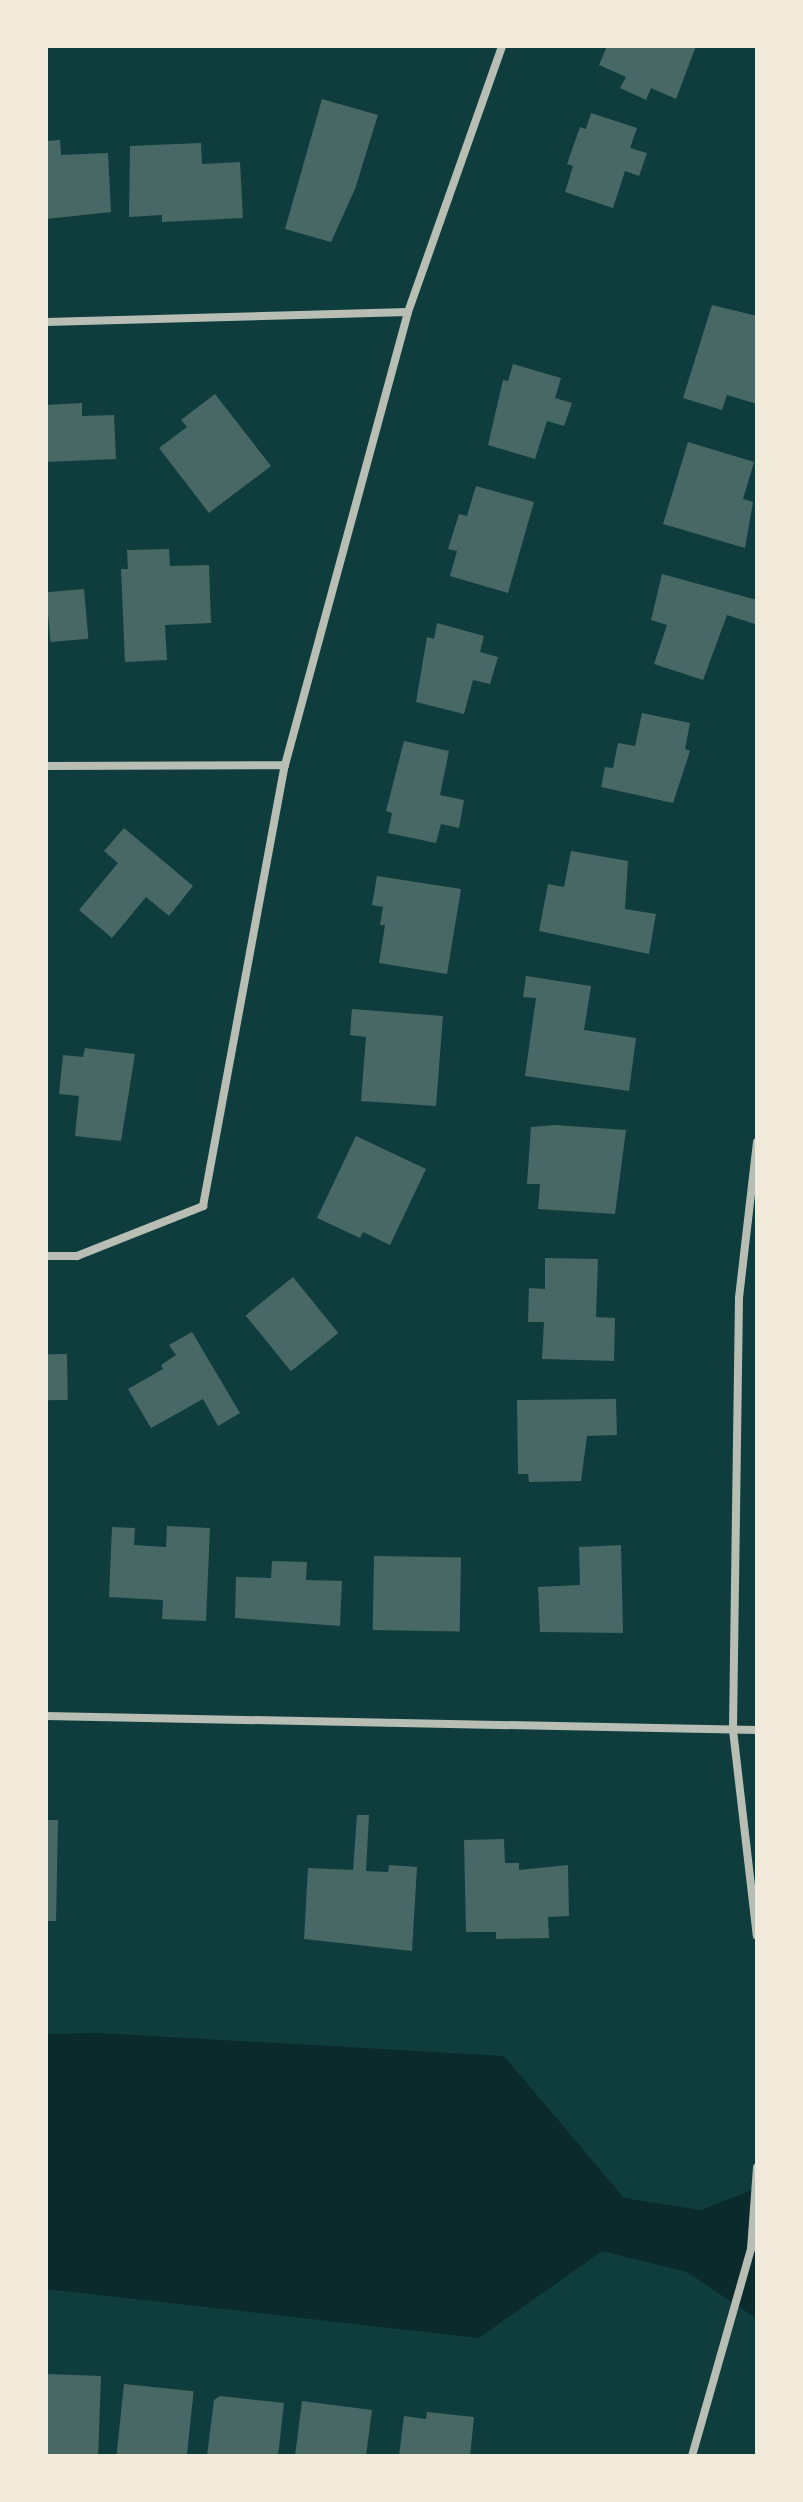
<!DOCTYPE html>
<html>
<head>
<meta charset="utf-8">
<style>
	body { margin:0 }
	#map { position:relative; width:803px; height:2502px; overflow:hidden; background:#0f3d3e; font-family:"DejaVu Sans",sans-serif }
	div>[style] { position:absolute }
	.water>* { inset:0; background:#0a2a2b }
	.building>* { inset:0; background:#486865; transform-origin:0 0 }
	.minor>* { height:8px; margin:-4px; padding:0 4px; transform-origin:4px; border-radius:4px; background:#b8beb3 }
	span { translate:-50% -50%; white-space:nowrap; text-align:center; line-height:1.15; -webkit-text-stroke:8px #f1e9da; paint-order:stroke }
	.frame { position:absolute; inset:0; border:48px solid #f1e9da; pointer-events:none }
</style>
</head>
<body>
<div id="map">
	<div class="water">
		<div style="clip-path:polygon(99px 2033px,504px 2056px,624px 2198px,701px 2210px,757px 2188px,757px 2319px,687px 2272px,602px 2251px,479px 2338px,46px 2289px,46px 2034px)"></div>
	</div>
	<div class="building">
		<div style="clip-path:polygon(607px 46px,696px 46px,676px 99px,651px 88px,646px 100px,620px 88px,626px 77px,599px 65px)"></div>
		<div style="clip-path:polygon(322px 99px,378px 115px,355px 189px,331px 242px,285px 229px)"></div>
		<div style="clip-path:polygon(591px 113px,637px 128px,630px 148px,647px 153px,639px 176px,625px 171px,613px 208px,565px 192px,573px 166px,567px 164px,580px 127px,586px 129px)"></div>
		<div style="clip-path:polygon(60px 140px,61px 155px,108px 153px,111px 212px,46px 219px,46px 141px)"></div>
		<div style="clip-path:polygon(201px 143px,202px 164px,240px 162px,243px 218px,162px 222px,162px 215px,129px 217px,130px 146px)"></div>
		<div style="clip-path:polygon(712px 305px,757px 316px,757px 404px,727px 395px,722px 410px,683px 398px)"></div>
		<div style="clip-path:polygon(513px 364px,561px 378px,555px 398px,572px 403px,564px 426px,547px 421px,535px 459px,488px 445px,503px 380px,508px 381px)"></div>
		<div style="clip-path:polygon(215px 394px,271px 466px,209px 513px,159px 448px,187px 427px,181px 420px)"></div>
		<div style="clip-path:polygon(82px 403px,82px 416px,114px 415px,116px 459px,46px 462px,46px 405px)"></div>
		<div style="clip-path:polygon(688px 442px,754px 462px,743px 499px,753px 502px,745px 548px,663px 524px)"></div>
		<div style="clip-path:polygon(476px 486px,534px 502px,508px 593px,450px 576px,457px 551px,448px 549px,459px 514px,467px 516px)"></div>
		<div style="clip-path:polygon(169px 549px,170px 566px,209px 565px,211px 623px,165px 625px,167px 660px,125px 662px,121px 569px,128px 569px,127px 550px)"></div>
		<div style="clip-path:polygon(662px 574px,757px 600px,755px 624px,727px 615px,703px 680px,654px 664px,667px 625px,651px 620px)"></div>
		<div style="left:84px;top:589px;width:50px;height:38px;rotate:85deg"></div>
		<div style="clip-path:polygon(437px 623px,484px 636px,480px 652px,498px 657px,490px 684px,473px 680px,464px 714px,416px 702px,427px 637px,434px 639px)"></div>
		<div style="clip-path:polygon(642px 713px,690px 723px,685px 749px,690px 751px,673px 803px,601px 787px,605px 767px,613px 768px,618px 743px,635px 746px)"></div>
		<div style="clip-path:polygon(404px 741px,449px 751px,440px 795px,464px 800px,459px 828px,441px 824px,436px 843px,388px 833px,392px 813px,386px 811px)"></div>
		<div style="clip-path:polygon(124px 828px,193px 886px,169px 916px,146px 897px,112px 938px,79px 910px,118px 863px,104px 851px)"></div>
		<div style="clip-path:polygon(571px 851px,628px 861px,625px 909px,656px 914px,649px 954px,539px 931px,548px 884px,564px 887px)"></div>
		<div style="clip-path:polygon(377px 876px,461px 889px,447px 974px,379px 963px,385px 925px,380px 925px,383px 907px,372px 905px)"></div>
		<div style="clip-path:polygon(526px 976px,591px 986px,584px 1030px,636px 1038px,629px 1091px,525px 1076px,536px 998px,523px 997px)"></div>
		<div style="clip-path:polygon(352px 1009px,443px 1016px,436px 1106px,361px 1101px,366px 1037px,350px 1035px)"></div>
		<div style="clip-path:polygon(85px 1048px,135px 1054px,121px 1141px,75px 1136px,79px 1096px,59px 1094px,63px 1055px,83px 1057px)"></div>
		<div style="clip-path:polygon(555px 1125px,626px 1130px,615px 1214px,538px 1209px,540px 1184px,527px 1184px,531px 1127px)"></div>
		<div style="clip-path:polygon(356px 1136px,426px 1169px,390px 1245px,363px 1232px,360px 1238px,317px 1218px)"></div>
		<div style="clip-path:polygon(545px 1258px,598px 1259px,596px 1317px,615px 1318px,614px 1361px,542px 1359px,544px 1322px,528px 1322px,529px 1288px,545px 1289px)"></div>
		<div style="left:293px;top:1277px;width:72px;height:61px;rotate:51deg"></div>
		<div style="clip-path:polygon(192px 1332px,240px 1413px,218px 1426px,203px 1399px,151px 1428px,128px 1389px,163px 1369px,161px 1365px,176px 1355px,169px 1345px)"></div>
		<div style="left:67px;top:1354px;width:46px;height:21px;rotate:89deg"></div>
		<div style="clip-path:polygon(616px 1399px,617px 1435px,587px 1436px,581px 1481px,529px 1482px,528px 1474px,518px 1474px,517px 1400px)"></div>
		<div style="clip-path:polygon(167px 1526px,210px 1528px,206px 1621px,162px 1619px,163px 1600px,109px 1597px,112px 1527px,135px 1528px,134px 1545px,166px 1547px)"></div>
		<div style="clip-path:polygon(621px 1545px,623px 1633px,540px 1632px,538px 1587px,580px 1585px,579px 1547px)"></div>
		<div style="left:374px;top:1556px;width:87px;height:74px;rotate:1deg"></div>
		<div style="clip-path:polygon(272px 1561px,307px 1562px,306px 1580px,342px 1581px,340px 1626px,235px 1618px,236px 1577px,271px 1578px)"></div>
		<div style="clip-path:polygon(357px 1815px,369px 1815px,366px 1871px,388px 1872px,389px 1865px,417px 1867px,412px 1951px,304px 1939px,308px 1868px,353px 1870px)"></div>
		<div style="clip-path:polygon(46px 1820px,58px 1820px,56px 1921px,46px 1921px)"></div>
		<div style="clip-path:polygon(504px 1839px,505px 1863px,519px 1863px,519px 1870px,568px 1865px,569px 1916px,548px 1917px,549px 1938px,496px 1939px,496px 1932px,466px 1932px,464px 1840px)"></div>
		<div style="left:46px;top:2374px;width:55px;height:82px;rotate:2deg"></div>
		<div style="left:124px;top:2384px;width:70px;height:72px;rotate:6deg"></div>
		<div style="clip-path:polygon(220px 2396px,284px 2403px,278px 2456px,207px 2456px,214px 2400px)"></div>
		<div style="clip-path:polygon(302px 2401px,372px 2410px,366px 2456px,295px 2456px)"></div>
		<div style="clip-path:polygon(427px 2412px,474px 2417px,470px 2456px,399px 2456px,404px 2416px,426px 2419px)"></div>
	</div>
	<div class="minor">
		<div style="left:46px;top:322px;width:362px;rotate:-1.6deg"></div>
		<div style="left:46px;top:766px;width:239px;rotate:-0.2deg"></div>
		<div style="left:757px;top:1142px;width:157px;rotate:96.6deg"></div>
		<div style="left:739px;top:1298px;width:432px;rotate:90.8deg"></div>
		<div style="left:733px;top:1730px;width:207px;rotate:83.4deg"></div>
		<div style="left:46px;top:1256px;width:31px"></div>
		<div style="left:77px;top:1256px;width:136px;rotate:-21.6deg"></div>
		<div style="left:203px;top:1206px;width:449px;rotate:-79.5deg"></div>
		<div style="left:285px;top:765px;width:469px;rotate:-74.8deg"></div>
		<div style="left:408px;top:312px;width:282px;rotate:-70.5deg"></div>
		<div style="left:46px;top:1716px;width:711px;rotate:1.13deg"></div>
		<div style="left:692px;top:2456px;width:215px;rotate:-74.1deg"></div>
		<div style="left:751px;top:2249px;width:82px;rotate:-85.8deg"></div>
	</div>
	<div class="frame"></div>
</div>
</body>
</html>
